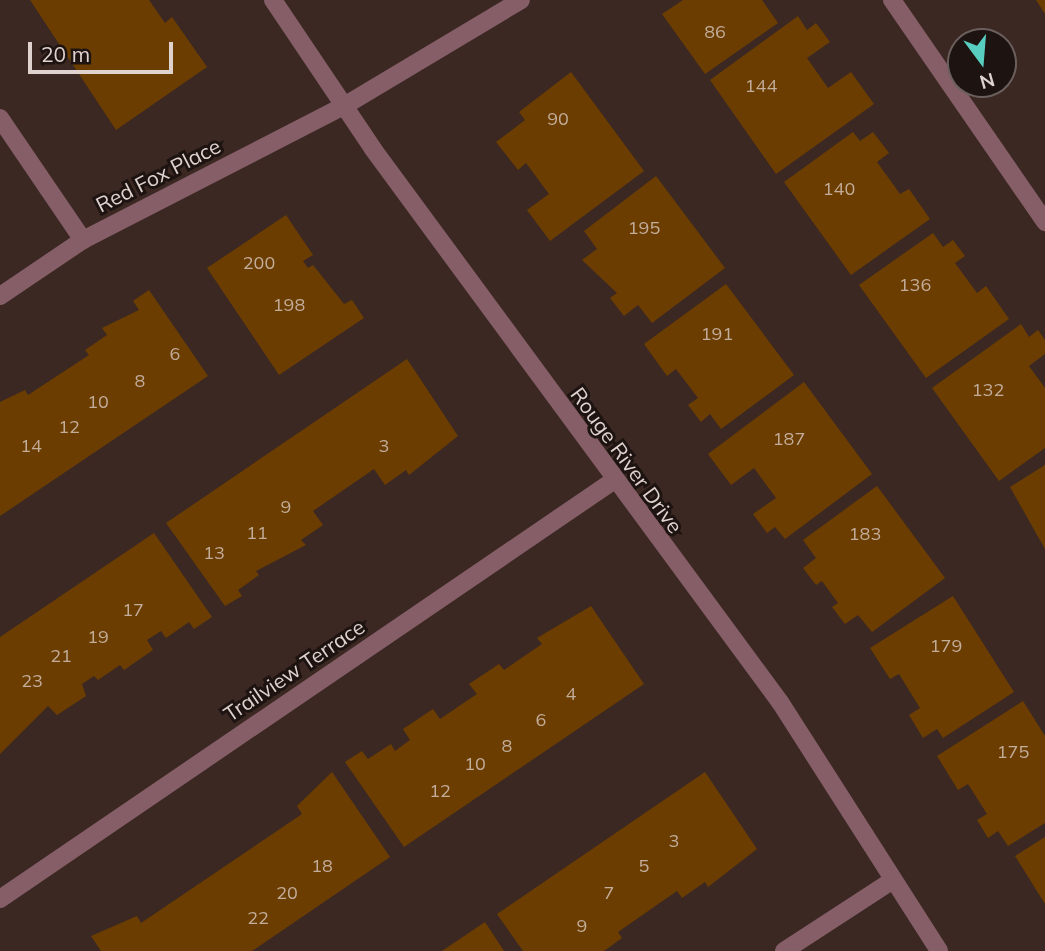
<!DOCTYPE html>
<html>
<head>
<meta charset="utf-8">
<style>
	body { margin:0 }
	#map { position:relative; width:1045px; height:951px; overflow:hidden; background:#3c2823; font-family:Mulish,sans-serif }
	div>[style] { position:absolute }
	.building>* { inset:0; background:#6b3d00 }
	.minor>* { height:18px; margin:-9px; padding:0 9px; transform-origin:9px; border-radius:9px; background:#855e67 }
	span { translate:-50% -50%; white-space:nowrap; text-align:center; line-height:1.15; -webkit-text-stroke:6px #1d1311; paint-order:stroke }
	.number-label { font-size:18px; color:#c3ad9b }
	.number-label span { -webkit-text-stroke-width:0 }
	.street-label { font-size:21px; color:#e0d2cf }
	.north { position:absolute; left:947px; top:28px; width:70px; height:70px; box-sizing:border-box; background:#1d1311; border:2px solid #6b5f5d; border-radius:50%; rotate:164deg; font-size:19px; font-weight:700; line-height:28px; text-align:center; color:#e0d2cf }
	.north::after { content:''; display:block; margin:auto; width:24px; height:32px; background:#58cec0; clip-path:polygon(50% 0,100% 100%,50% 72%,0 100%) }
	.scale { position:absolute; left:28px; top:42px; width:145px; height:32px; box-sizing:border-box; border:4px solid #e0d2cf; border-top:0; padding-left:9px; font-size:21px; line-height:24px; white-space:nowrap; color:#e0d2cf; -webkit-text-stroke:5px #1d1311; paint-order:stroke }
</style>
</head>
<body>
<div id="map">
	<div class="building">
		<div style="clip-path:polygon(30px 0,149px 0,165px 23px,172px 17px,207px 67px,116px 130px)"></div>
		<div style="clip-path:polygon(683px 0,762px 0,778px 23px,705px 74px,662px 14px)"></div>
		<div style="clip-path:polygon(1036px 0,1045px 0,1045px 14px)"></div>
		<div style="clip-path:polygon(798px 16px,807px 30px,816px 23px,830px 42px,807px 58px,828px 88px,851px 72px,874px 104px,776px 174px,710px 80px)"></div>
		<div style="clip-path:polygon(571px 72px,644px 171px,550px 241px,527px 210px,549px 194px,526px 163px,518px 170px,496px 142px,525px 120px,519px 112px)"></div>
		<div style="clip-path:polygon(853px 132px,860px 141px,873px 132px,889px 153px,877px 162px,900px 194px,909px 189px,930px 219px,851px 275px,784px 182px)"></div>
		<div style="clip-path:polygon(656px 176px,725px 268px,652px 323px,638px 305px,624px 316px,610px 298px,617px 293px,582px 260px,597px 249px,584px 231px)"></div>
		<div style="clip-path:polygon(286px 215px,313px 255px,303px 261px,308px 268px,313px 265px,344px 304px,352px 300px,364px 318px,279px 375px,207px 268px)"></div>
		<div style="clip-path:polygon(933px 233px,943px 247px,953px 240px,965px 256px,955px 263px,977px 293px,986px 286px,1009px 319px,926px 378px,859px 285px)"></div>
		<div style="clip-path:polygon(726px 284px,794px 375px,721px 429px,710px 414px,701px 422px,688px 405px,698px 398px,676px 369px,667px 376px,644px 344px)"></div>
		<div style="clip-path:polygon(149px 290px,208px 376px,0 516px,0 402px,25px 390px,28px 395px,89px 355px,85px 350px,107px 335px,102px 328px,139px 310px,133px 301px)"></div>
		<div style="clip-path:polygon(1021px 324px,1029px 337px,1038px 330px,1045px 340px,1045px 354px,1029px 366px,1045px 388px,1045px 448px,999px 481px,932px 388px)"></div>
		<div style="clip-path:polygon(407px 359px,458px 436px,409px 475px,406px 470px,385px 485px,374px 469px,313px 511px,323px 525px,301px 540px,306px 545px,256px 571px,259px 575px,238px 590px,242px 596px,225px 606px,166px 523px)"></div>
		<div style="clip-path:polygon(804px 382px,872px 474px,785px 539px,775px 527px,767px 533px,753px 514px,776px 498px,754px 468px,731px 485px,708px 454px)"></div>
		<div style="clip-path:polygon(1045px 465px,1045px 549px,1010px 487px)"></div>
		<div style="clip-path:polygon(877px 486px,945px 578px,872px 632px,858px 615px,845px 624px,832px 607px,838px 603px,822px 581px,816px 585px,803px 568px,816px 558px,803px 540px)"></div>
		<div style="clip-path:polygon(154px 533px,212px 617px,194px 629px,189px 622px,166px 638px,161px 631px,147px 640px,153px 650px,124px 670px,120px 665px,98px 680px,94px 676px,82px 684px,86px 696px,57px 715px,48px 706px,0 754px,0 637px)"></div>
		<div style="clip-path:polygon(953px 596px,1014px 692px,943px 738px,937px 729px,923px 738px,909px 715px,920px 708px,899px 674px,890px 679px,870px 648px)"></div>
		<div style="clip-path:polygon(591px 606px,644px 684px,404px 847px,345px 762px,362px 751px,368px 759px,391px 744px,395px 751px,410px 740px,403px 729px,433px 709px,440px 719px,477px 694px,469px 684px,499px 664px,504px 670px,542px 644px,537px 638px)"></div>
		<div style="clip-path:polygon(1023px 701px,1045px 736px,1045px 823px,1008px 846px,998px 831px,988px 838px,977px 820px,987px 814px,968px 784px,958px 790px,937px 756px)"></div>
		<div style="clip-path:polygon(332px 772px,390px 857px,252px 951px,101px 951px,91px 936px,137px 916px,141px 923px,302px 814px,297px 806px)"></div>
		<div style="clip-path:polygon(705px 772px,757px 849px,708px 887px,705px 882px,682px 898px,677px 891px,618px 932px,622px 938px,604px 951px,523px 951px,497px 914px)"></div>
		<div style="clip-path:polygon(1045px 837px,1045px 904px,1015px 856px)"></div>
		<div style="clip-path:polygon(485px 922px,504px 951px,442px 951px)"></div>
	</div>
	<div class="minor">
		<div style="left:273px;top:0;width:179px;rotate:56.1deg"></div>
		<div style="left:373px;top:149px;width:687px;rotate:53.65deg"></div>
		<div style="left:780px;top:702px;width:295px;rotate:57.4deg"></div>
		<div style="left:892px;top:0;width:270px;rotate:55.4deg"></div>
		<div style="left:0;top:118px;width:148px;rotate:55.8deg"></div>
		<div style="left:0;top:296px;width:100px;rotate:-34deg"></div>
		<div style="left:83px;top:240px;width:293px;rotate:-27.2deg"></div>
		<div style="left:344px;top:106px;width:206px;rotate:-30.9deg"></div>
		<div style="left:0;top:899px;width:742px;rotate:-34.29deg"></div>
		<div style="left:784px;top:951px;width:126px;rotate:-33.1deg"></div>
	</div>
	<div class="number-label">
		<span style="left:715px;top:32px">86</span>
		<span style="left:761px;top:86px">144</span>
		<span style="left:558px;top:119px">90</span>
		<span style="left:839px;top:189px">140</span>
		<span style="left:644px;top:228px">195</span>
		<span style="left:259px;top:263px">200</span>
		<span style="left:915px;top:285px">136</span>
		<span style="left:289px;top:305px">198</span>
		<span style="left:717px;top:334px">191</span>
		<span style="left:175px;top:354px">6</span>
		<span style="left:140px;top:381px">8</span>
		<span style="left:988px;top:390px">132</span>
		<span style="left:98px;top:402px">10</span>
		<span style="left:69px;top:427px">12</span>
		<span style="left:789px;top:439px">187</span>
		<span style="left:31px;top:446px">14</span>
		<span style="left:384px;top:446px">3</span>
		<span style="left:286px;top:507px">9</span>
		<span style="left:257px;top:533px">11</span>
		<span style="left:865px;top:534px">183</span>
		<span style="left:214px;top:553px">13</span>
		<span style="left:133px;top:610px">17</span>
		<span style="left:98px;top:637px">19</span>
		<span style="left:946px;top:646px">179</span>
		<span style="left:61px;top:656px">21</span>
		<span style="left:32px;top:681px">23</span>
		<span style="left:571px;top:694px">4</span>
		<span style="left:541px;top:720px">6</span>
		<span style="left:507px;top:746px">8</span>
		<span style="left:1013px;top:752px">175</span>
		<span style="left:475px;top:764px">10</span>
		<span style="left:440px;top:791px">12</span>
		<span style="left:674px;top:841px">3</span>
		<span style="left:322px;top:866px">18</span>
		<span style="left:644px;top:866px">5</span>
		<span style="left:287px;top:893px">20</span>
		<span style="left:609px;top:893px">7</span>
		<span style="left:258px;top:918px">22</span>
		<span style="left:582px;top:926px">9</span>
	</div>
	<div class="street-label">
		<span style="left:158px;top:175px;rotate:-27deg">Red Fox Place</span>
		<span style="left:627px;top:460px;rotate:54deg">Rouge River Drive</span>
		<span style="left:294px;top:670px;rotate:-34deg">Trailview Terrace</span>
	</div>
	<div class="north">N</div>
	<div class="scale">20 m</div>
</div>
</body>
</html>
